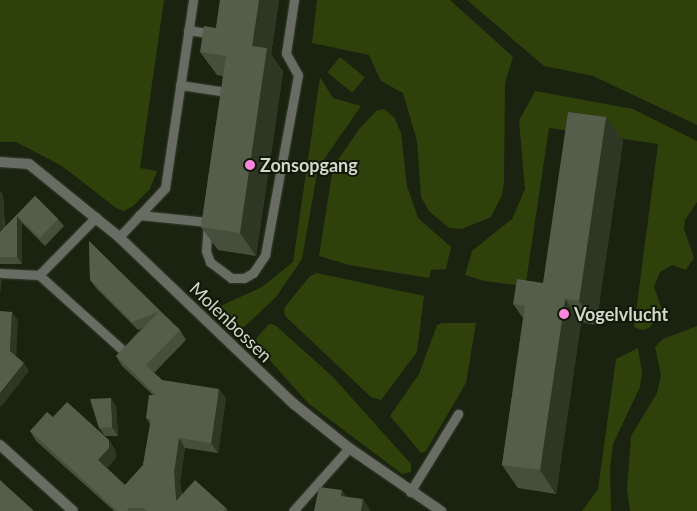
<!DOCTYPE html>
<html>
<head>
<meta charset="utf-8">
<style>
	body { margin:0 }
	#map { position:relative; width:697px; height:511px; overflow:hidden; background:#1a2210; font-family:Lato,sans-serif }
	div>[style] { position:absolute }
	.green>* { inset:0; background:#2e410b; transform-origin:0 0 }
	.roads { filter:drop-shadow(0 0 1px #373f2e) drop-shadow(0 0 1px #373f2e) }
	.service>* { height:9px; margin:-4.5px; padding:0 4.5px; transform-origin:4.5px; border-radius:4.5px; background:#686c63 }
	.minor>* { height:10px; margin:-5px; padding:0 5px; transform-origin:5px; border-radius:5px; background:#686c63 }
	.tertiary>* { height:10px; margin:-5px; padding:0 5px; transform-origin:5px; border-radius:5px; background:#686c63 }
	.wall>* { inset:0; background:#464e3c }
	.shaded-wall>* { inset:0; background:#2e3624 }
	.building>* { inset:0; background:#555d4b }
	.dots>* { width:14px; height:14px; translate:-50% -50%; box-sizing:border-box; border:2px solid #111807; border-radius:50% }
	span { translate:-50% -50%; white-space:nowrap; text-align:center; line-height:1.15; -webkit-text-stroke:4px #111807; paint-order:stroke }
	.poi-label { font-size:18px; color:#d2d7cb; font-weight:700 }
	.left { translate:0 -50%; text-align:left }
	.street-label { font-size:18px; color:#d2d7cb }
</style>
</head>
<body>
<div id="map">
	<div class="green">
		<div style="clip-path:polygon(0 0,164px 0,140px 168px,157px 171px,150px 189px,133px 206px,124px 211px,116px 208px,62px 166px,16px 142px,0 142px)"></div>
		<div style="clip-path:polygon(317px 0,450px 0,513px 57px,505px 83px,504px 183px,502px 195px,491px 217px,462px 229px,449px 228px,429px 211px,421px 197px,417px 141px,403px 93px,381px 81px,369px 55px,312px 43px)"></div>
		<div style="clip-path:polygon(467px 0,697px 0,697px 125px,593px 76px,544px 66px)"></div>
		<div style="left:340px;top:57px;width:32px;height:20px;rotate:39deg"></div>
		<div style="clip-path:polygon(320px 77px,333px 98px,361px 106px,318px 168px,302px 259px,276px 297px,241px 330px,216px 308px,262px 287px,293px 262px)"></div>
		<div style="clip-path:polygon(535px 91px,633px 109px,697px 141px,697px 202px,685px 220px,684px 229px,694px 258px,686px 270px,672px 265px,660px 272px,654px 287px,663px 312px,649px 328px,642px 330px,634px 327px,658px 144px,549px 128px,526px 282px,523px 286px,484px 281px,465px 275px,472px 251px,512px 219px,525px 189px,519px 121px)"></div>
		<div style="clip-path:polygon(384px 109px,394px 117px,401px 133px,407px 186px,418px 218px,451px 247px,446px 269px,431px 270px,429px 278px,349px 265px,319px 256px,333px 167px,360px 128px,376px 111px)"></div>
		<div style="clip-path:polygon(317px 273px,424px 296px,417px 352px,381px 400px,371px 397px,285px 316px,284px 309px,288px 303px,310px 276px)"></div>
		<div style="clip-path:polygon(442px 323px,476px 323px,466px 383px,426px 451px,421px 453px,390px 416px,419px 374px,437px 325px)"></div>
		<div style="clip-path:polygon(269px 324px,275px 325px,333px 377px,411px 464px,411px 472px,402px 474px,309px 404px,257px 346px,254px 341px)"></div>
		<div style="clip-path:polygon(697px 326px,697px 511px,630px 511px,627px 490px,631px 436px,657px 393px,661px 376px,655px 347px,663px 339px)"></div>
		<div style="clip-path:polygon(638px 348px,642px 372px,640px 387px,613px 444px,610px 468px,611px 511px,582px 511px,598px 489px,616px 359px)"></div>
	</div>
	<div class="roads">
		<div class="service">
			<div style="left:188px;top:30px;width:25px;rotate:9deg"></div>
			<div style="left:180px;top:85px;width:48px;rotate:8.5deg"></div>
			<div style="left:227px;top:92px;width:4px;rotate:90deg"></div>
			<div style="left:139px;top:215px;width:69px;rotate:5.8deg"></div>
			<div style="left:208px;top:222px;width:29px;rotate:94deg"></div>
			<div style="left:206px;top:251px;width:12px;rotate:70deg"></div>
			<div style="left:210px;top:262px;width:26px;rotate:37deg"></div>
			<div style="left:231px;top:278px;width:13px"></div>
			<div style="left:244px;top:278px;width:10px;rotate:-29deg"></div>
			<div style="left:253px;top:273px;width:22px;rotate:-56deg"></div>
			<div style="left:265px;top:255px;width:183px;rotate:-79.6deg"></div>
			<div style="left:298px;top:75px;width:25px;rotate:-119deg"></div>
			<div style="left:286px;top:53px;width:54px;rotate:-81.4deg"></div>
			<div style="left:96px;top:217px;width:81px;rotate:134.5deg"></div>
			<div style="left:39px;top:275px;width:117px;rotate:41.9deg"></div>
			<div style="left:119px;top:237px;width:67px;rotate:-46.8deg"></div>
			<div style="left:165px;top:188px;width:190px;rotate:-81.5deg"></div>
			<div style="left:0;top:273px;width:39px;rotate:3deg"></div>
			<div style="left:410px;top:492px;width:92px;rotate:-58.4deg"></div>
			<div style="left:293px;top:511px;width:84px;rotate:-48.4deg"></div>
		</div>
		<div class="minor">
			<div style="left:0;top:162px;width:29px;rotate:4deg"></div>
			<div style="left:29px;top:164px;width:116px;rotate:39deg"></div>
			<div style="left:119px;top:237px;width:242px;rotate:43.7deg"></div>
			<div style="left:294px;top:404px;width:70px;rotate:38.7deg"></div>
			<div style="left:349px;top:448px;width:112px;rotate:34.4deg"></div>
		</div>
		<div class="tertiary">
			<div style="left:0;top:445px;width:98px;rotate:42.1deg"></div>
		</div>
	</div>
	<div class="wall">
		<div style="clip-path:polygon(220px 0,279px 0,271px 54px,283px 72px,256px 256px,218px 250px,201px 227px,223px 76px,217px 75px,200px 52px,216px 28px)"></div>
		<div style="clip-path:polygon(606px 117px,623px 141px,596px 325px,581px 322px,556px 494px,518px 488px,502px 465px,523px 318px,513px 304px,543px 283px)"></div>
		<div style="clip-path:polygon(0 191px,3px 195px,5px 227px,35px 196px,58px 219px,64px 226px,45px 246px,22px 223px,22px 264px,0 264px)"></div>
		<div style="clip-path:polygon(89px 241px,180px 330px,186px 340px,154px 373px,162px 380px,226px 398px,218px 453px,185px 448px,180px 482px,182px 495px,226px 508px,228px 511px,114px 511px,36px 441px,30px 431px,53px 417px,115px 449px,116px 458px,107px 468px,125px 485px,143px 465px,150px 424px,146px 418px,153px 395px,122px 366px,116px 356px,142px 328px,138px 330px,96px 288px,90px 280px)"></div>
		<div style="clip-path:polygon(116px 406px,118px 436px,105px 436px,99px 428px)"></div>
	</div>
	<div class="shaded-wall">
		<div style="clip-path:polygon(259px 0,279px 0,271px 54px,283px 72px,256px 256px,240px 233px,252px 46px)"></div>
		<div style="clip-path:polygon(606px 117px,623px 141px,596px 325px,579px 301px)"></div>
		<div style="clip-path:polygon(0 191px,3px 195px,5px 239px,0 232px)"></div>
		<div style="clip-path:polygon(17px 216px,22px 223px,22px 264px,17px 257px)"></div>
		<div style="clip-path:polygon(0 277px,2px 279px,0 296px)"></div>
		<div style="clip-path:polygon(565px 299px,581px 322px,556px 494px,540px 470px)"></div>
		<div style="clip-path:polygon(12px 312px,18px 320px,16px 359px,10px 351px)"></div>
		<div style="clip-path:polygon(24px 363px,29px 371px,1px 407px,0 406px,0 393px)"></div>
		<div style="clip-path:polygon(219px 389px,226px 398px,218px 453px,211px 443px)"></div>
		<div style="clip-path:polygon(111px 398px,116px 406px,118px 436px,112px 427px)"></div>
		<div style="clip-path:polygon(179px 438px,185px 448px,180px 482px,183px 511px,176px 501px,174px 472px)"></div>
		<div style="clip-path:polygon(109px 440px,115px 449px,116px 458px,105px 470px,98px 460px)"></div>
		<div style="clip-path:polygon(342px 490px,352px 505px,341px 496px)"></div>
		<div style="clip-path:polygon(363px 499px,371px 511px,361px 511px)"></div>
	</div>
	<div class="building">
		<div style="clip-path:polygon(220px 0,259px 0,252px 46px,267px 48px,240px 233px,201px 227px,226px 56px,200px 52px,204px 26px,216px 28px)"></div>
		<div style="clip-path:polygon(568px 112px,606px 117px,579px 301px,565px 299px,540px 470px,502px 465px,525px 306px,513px 304px,517px 279px,543px 283px)"></div>
		<div style="clip-path:polygon(35px 196px,58px 219px,40px 238px,17px 216px,17px 257px,0 257px,0 231px,0 232px)"></div>
		<div style="clip-path:polygon(89px 241px,160px 311px,158px 312px,132px 322px,90px 280px)"></div>
		<div style="clip-path:polygon(0 311px,12px 312px,10px 351px,24px 363px,0 393px)"></div>
		<div style="clip-path:polygon(160px 311px,180px 330px,146px 365px,162px 380px,219px 389px,211px 443px,179px 438px,174px 472px,176px 501px,195px 480px,226px 508px,223px 511px,147px 511px,144px 508px,129px 508px,127px 511px,117px 511px,30px 431px,47px 412px,53px 417px,67px 402px,109px 440px,109px 448px,98px 460px,125px 485px,143px 465px,151px 419px,146px 418px,149px 395px,156px 395px,116px 356px)"></div>
		<div style="clip-path:polygon(111px 398px,112px 427px,99px 428px,90px 399px)"></div>
		<div style="clip-path:polygon(0 480px,34px 511px,0 511px)"></div>
		<div style="clip-path:polygon(319px 487px,342px 490px,341px 496px,363px 499px,361px 511px,314px 511px)"></div>
	</div>
	<div class="dots">
		<div style="left:250px;top:165px;background:#ff85df"></div>
		<div style="left:564px;top:314px;background:#ff85df"></div>
	</div>
	<div class="poi-label">
		<span class="left" style="left:260px;top:165px">Zonsopgang</span>
		<span class="left" style="left:574px;top:314px">Vogelvlucht</span>
	</div>
	<div class="street-label">
		<span style="left:231px;top:322px;rotate:44deg">Molenbossen</span>
	</div>
</div>
</body>
</html>
